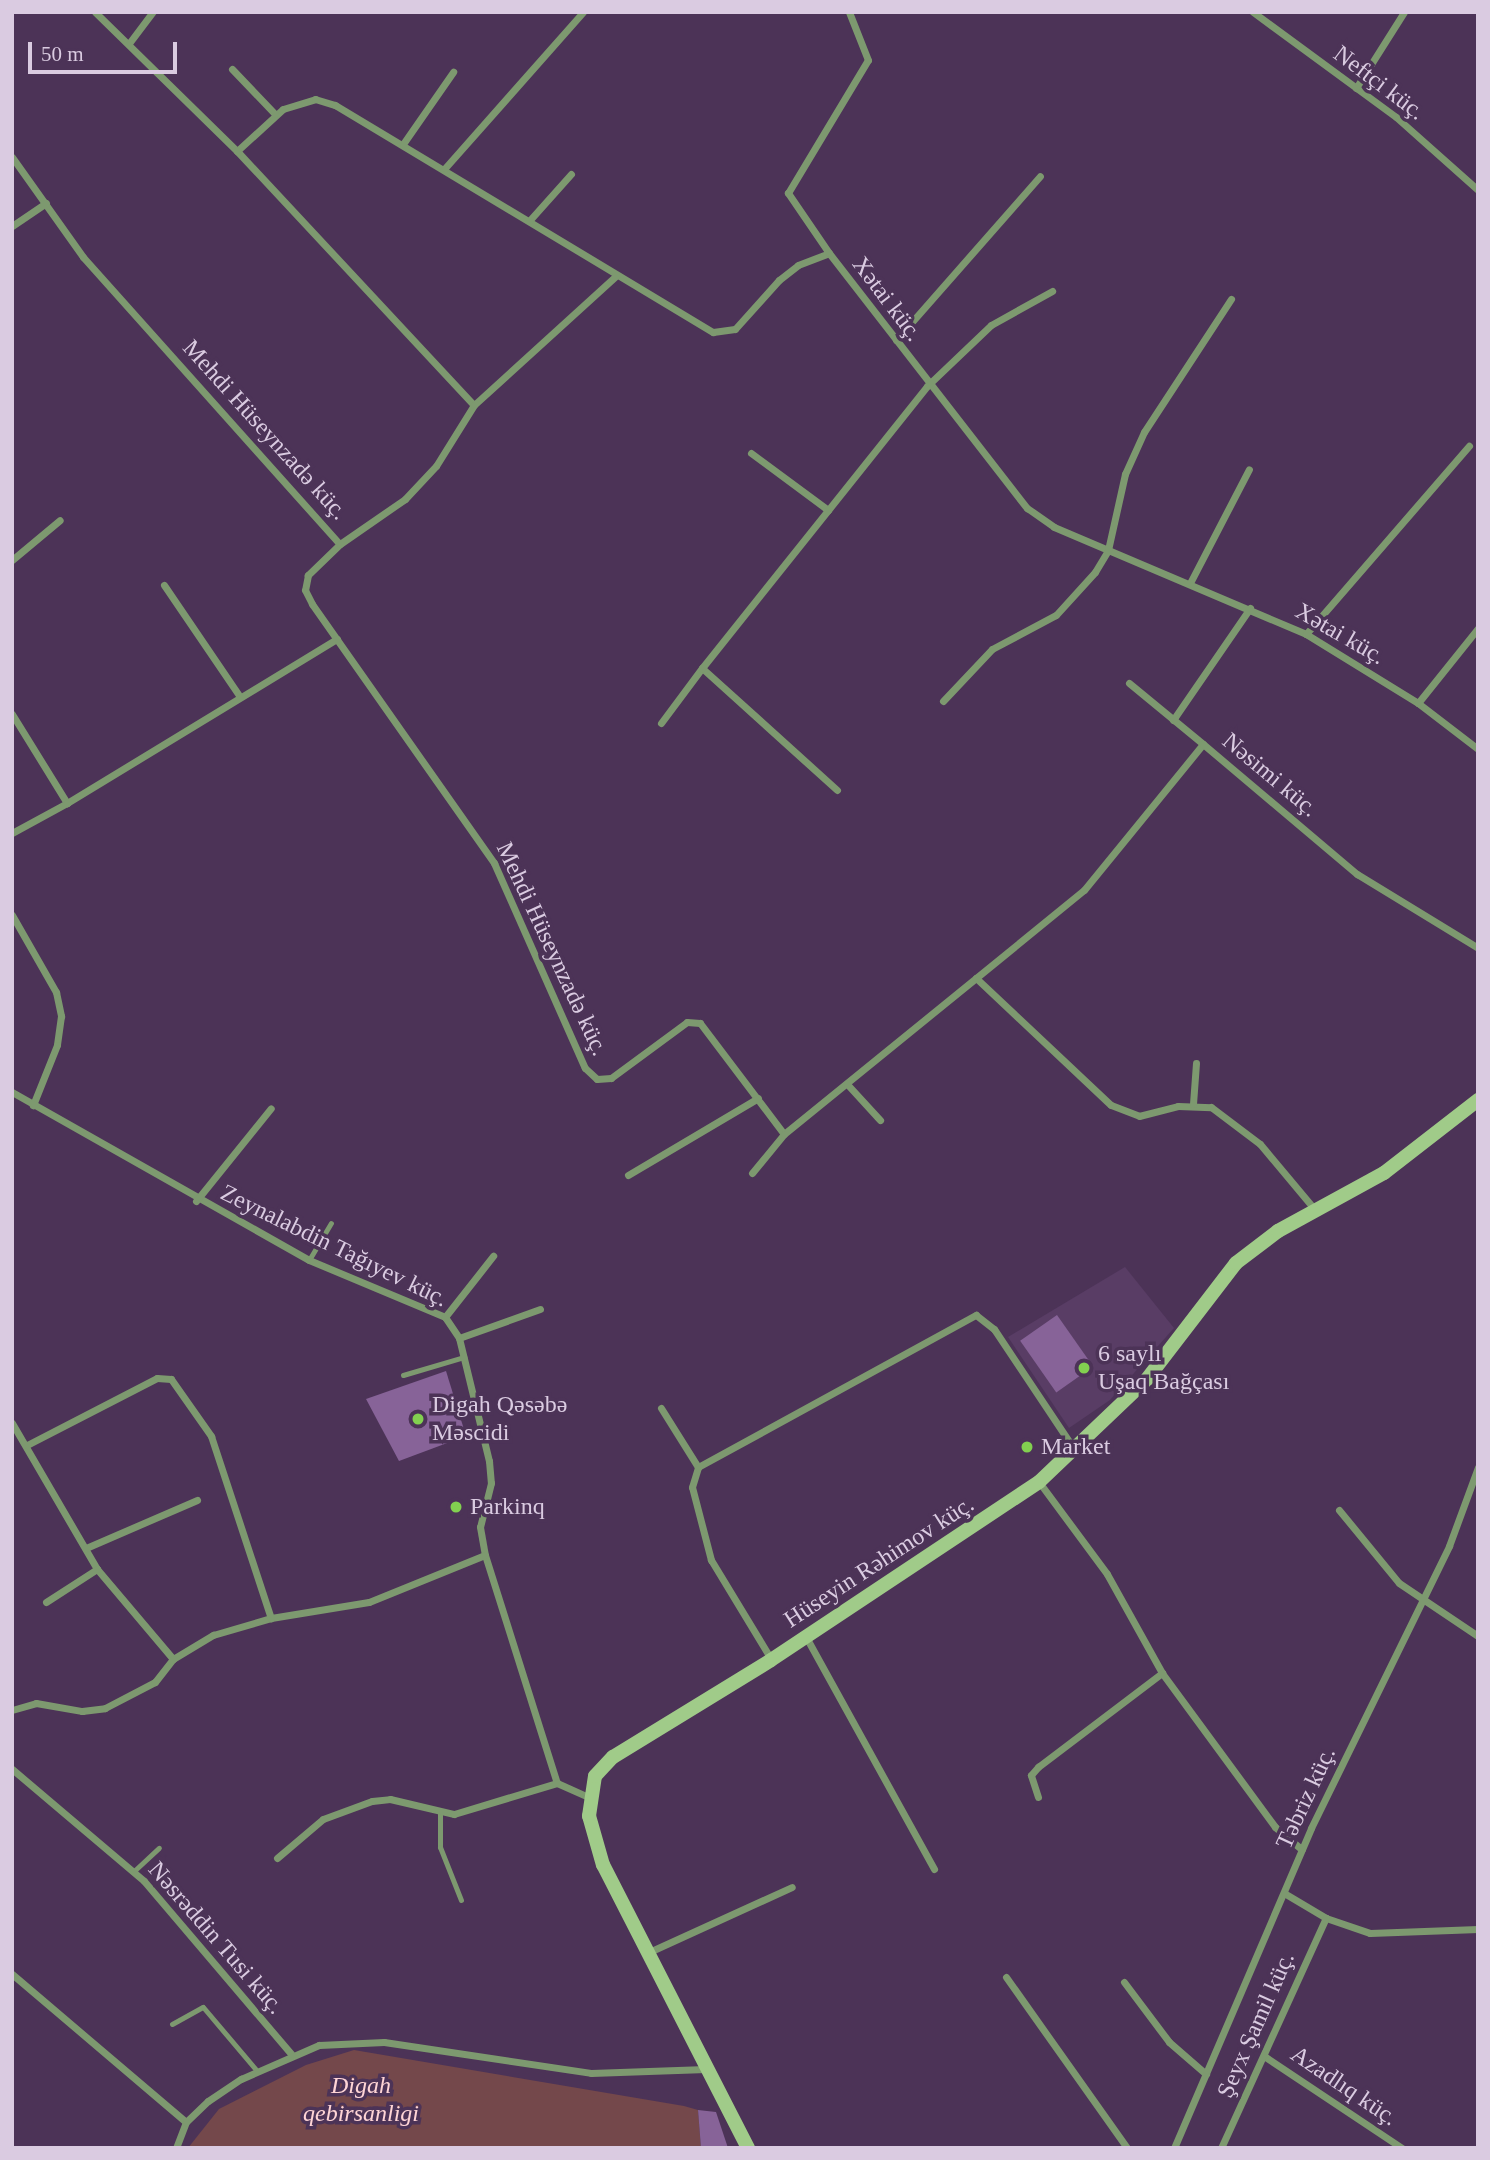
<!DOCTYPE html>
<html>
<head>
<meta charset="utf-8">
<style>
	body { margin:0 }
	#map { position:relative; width:1490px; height:2160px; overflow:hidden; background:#4c3357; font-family:Georgia,serif }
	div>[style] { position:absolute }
	.built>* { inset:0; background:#593d65 }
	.green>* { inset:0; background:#74484b }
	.building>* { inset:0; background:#876398; transform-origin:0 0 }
	.service>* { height:5px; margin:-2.5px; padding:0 2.5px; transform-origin:2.5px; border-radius:2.5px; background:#7d996f }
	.minor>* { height:7px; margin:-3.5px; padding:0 3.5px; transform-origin:3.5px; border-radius:3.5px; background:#7d996f }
	.secondary>* { height:14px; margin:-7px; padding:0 7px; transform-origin:7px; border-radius:7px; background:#a0cb89 }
	.dots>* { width:19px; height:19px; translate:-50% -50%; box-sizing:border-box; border:4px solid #4c3357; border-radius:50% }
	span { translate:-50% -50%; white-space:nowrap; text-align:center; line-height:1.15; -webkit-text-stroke:7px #4c3357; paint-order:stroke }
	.street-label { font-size:24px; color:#dacbe1 }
	.poi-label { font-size:24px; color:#dacbe1 }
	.left { translate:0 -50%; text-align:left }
	.park-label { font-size:24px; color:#ffd5d6; font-style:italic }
	.frame { position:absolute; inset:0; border:14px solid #dacbe1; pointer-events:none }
	.scale { position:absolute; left:28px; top:42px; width:149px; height:32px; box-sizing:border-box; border:4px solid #dacbe1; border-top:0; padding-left:9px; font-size:21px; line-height:24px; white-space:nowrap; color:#dacbe1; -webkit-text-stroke:5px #4c3357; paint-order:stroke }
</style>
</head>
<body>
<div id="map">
	<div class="built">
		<div style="clip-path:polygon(1125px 1267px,1174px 1328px,1110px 1400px,1069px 1428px,1008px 1337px)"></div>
	</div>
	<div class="green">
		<div style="clip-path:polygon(354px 2050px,684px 2106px,698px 2110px,701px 2148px,188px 2148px,219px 2109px,306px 2065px)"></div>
	</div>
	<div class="building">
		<div style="left:1057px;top:1315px;width:63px;height:45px;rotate:55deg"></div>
		<div style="clip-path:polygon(446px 1371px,466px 1436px,399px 1461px,366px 1399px)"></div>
		<div style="clip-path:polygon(698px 2110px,716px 2112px,728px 2148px,701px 2148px)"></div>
	</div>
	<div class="service">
		<div style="left:309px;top:1260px;width:43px;rotate:-59.3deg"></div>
		<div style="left:403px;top:1375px;width:64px;rotate:-16.4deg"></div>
		<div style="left:440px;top:1812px;width:35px;rotate:90deg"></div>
		<div style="left:440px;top:1847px;width:57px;rotate:68.4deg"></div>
		<div style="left:134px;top:1871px;width:34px;rotate:-43deg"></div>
		<div style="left:172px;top:2024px;width:35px;rotate:-29deg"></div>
		<div style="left:203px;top:2007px;width:84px;rotate:49.8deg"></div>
	</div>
	<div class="minor">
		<div style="left:95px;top:12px;width:199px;rotate:44.4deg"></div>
		<div style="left:237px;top:151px;width:62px;rotate:-42.4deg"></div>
		<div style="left:283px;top:109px;width:34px;rotate:-17deg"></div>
		<div style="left:315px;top:99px;width:21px;rotate:17deg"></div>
		<div style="left:335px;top:105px;width:441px;rotate:31deg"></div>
		<div style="left:713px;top:332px;width:22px;rotate:-8deg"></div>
		<div style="left:735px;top:329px;width:66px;rotate:-48.1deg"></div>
		<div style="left:779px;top:280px;width:24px;rotate:-38deg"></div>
		<div style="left:798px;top:265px;width:33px;rotate:-21deg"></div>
		<div style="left:829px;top:253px;width:323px;rotate:52.2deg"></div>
		<div style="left:1027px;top:508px;width:33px;rotate:35deg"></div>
		<div style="left:1054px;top:527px;width:274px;rotate:23deg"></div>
		<div style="left:1306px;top:634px;width:132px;rotate:31.6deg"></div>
		<div style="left:1418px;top:703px;width:76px;rotate:37.5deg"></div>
		<div style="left:1253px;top:12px;width:177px;rotate:36.3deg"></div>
		<div style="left:1396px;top:117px;width:110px;rotate:41.7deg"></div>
		<div style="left:130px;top:42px;width:38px;rotate:-53deg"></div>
		<div style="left:232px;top:69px;width:62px;rotate:46.3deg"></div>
		<div style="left:1356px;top:88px;width:90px;rotate:-57.7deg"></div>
		<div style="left:403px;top:144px;width:88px;rotate:-55.2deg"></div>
		<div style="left:237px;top:151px;width:347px;rotate:47deg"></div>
		<div style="left:12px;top:157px;width:123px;rotate:54.6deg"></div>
		<div style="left:83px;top:257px;width:385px;rotate:48.2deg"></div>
		<div style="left:340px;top:544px;width:45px;rotate:135.9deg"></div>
		<div style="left:308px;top:575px;width:15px;rotate:101deg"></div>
		<div style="left:305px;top:590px;width:16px;rotate:63deg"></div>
		<div style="left:312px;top:604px;width:317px;rotate:54.9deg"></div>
		<div style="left:494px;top:863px;width:224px;rotate:66.1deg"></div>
		<div style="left:585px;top:1068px;width:16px;rotate:43deg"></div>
		<div style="left:597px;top:1079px;width:14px;rotate:-4deg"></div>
		<div style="left:611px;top:1078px;width:94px;rotate:-36.4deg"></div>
		<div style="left:687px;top:1022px;width:13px;rotate:4deg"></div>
		<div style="left:700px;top:1023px;width:139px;rotate:52.9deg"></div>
		<div style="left:784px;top:1134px;width:247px;rotate:-39.1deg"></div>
		<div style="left:976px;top:978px;width:185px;rotate:43.3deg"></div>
		<div style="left:1111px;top:1105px;width:30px;rotate:21deg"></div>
		<div style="left:1139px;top:1116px;width:40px;rotate:-14.4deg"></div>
		<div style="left:1178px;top:1106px;width:33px;rotate:2deg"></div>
		<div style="left:1211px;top:1107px;width:61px;rotate:37.1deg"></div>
		<div style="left:1260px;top:1144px;width:87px;rotate:50.1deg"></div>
		<div style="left:445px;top:168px;width:208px;rotate:-48.5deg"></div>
		<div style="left:529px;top:221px;width:63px;rotate:-48.2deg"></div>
		<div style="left:12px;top:226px;width:41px;rotate:-34.1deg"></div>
		<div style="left:829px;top:253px;width:73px;rotate:-124.3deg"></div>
		<div style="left:788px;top:193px;width:155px;rotate:-59deg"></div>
		<div style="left:868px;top:60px;width:52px;rotate:-111.6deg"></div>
		<div style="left:896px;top:340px;width:218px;rotate:-48.7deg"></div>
		<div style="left:751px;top:453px;width:96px;rotate:36.5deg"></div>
		<div style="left:340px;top:544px;width:79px;rotate:-34.7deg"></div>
		<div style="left:405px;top:499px;width:45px;rotate:-46.8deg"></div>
		<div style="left:436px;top:466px;width:72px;rotate:-58.1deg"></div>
		<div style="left:474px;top:405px;width:193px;rotate:-42.3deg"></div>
		<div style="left:12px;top:560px;width:62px;rotate:-39.8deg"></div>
		<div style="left:1190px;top:583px;width:128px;rotate:-62.6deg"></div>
		<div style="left:164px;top:585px;width:135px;rotate:55.8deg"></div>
		<div style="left:1306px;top:634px;width:249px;rotate:-49.1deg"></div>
		<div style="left:1129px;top:683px;width:96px;rotate:39.5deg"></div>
		<div style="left:943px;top:701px;width:71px;rotate:-46.7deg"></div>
		<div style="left:992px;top:649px;width:72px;rotate:-28deg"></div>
		<div style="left:1056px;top:615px;width:58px;rotate:-47.8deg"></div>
		<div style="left:1095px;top:572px;width:26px;rotate:-59deg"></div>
		<div style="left:1108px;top:550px;width:78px;rotate:-77.4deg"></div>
		<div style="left:1125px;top:474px;width:46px;rotate:-65.7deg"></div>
		<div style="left:1144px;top:432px;width:159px;rotate:-56.8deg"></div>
		<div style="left:1418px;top:703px;width:96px;rotate:-51.3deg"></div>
		<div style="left:12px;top:714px;width:105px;rotate:58.3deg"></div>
		<div style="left:67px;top:803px;width:63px;rotate:151.4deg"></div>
		<div style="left:1173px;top:720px;width:136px;rotate:-55.5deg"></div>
		<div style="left:661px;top:723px;width:69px;rotate:-53.3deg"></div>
		<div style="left:837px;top:790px;width:182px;rotate:-137.9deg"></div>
		<div style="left:702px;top:668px;width:361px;rotate:-51.4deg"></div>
		<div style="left:927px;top:386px;width:88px;rotate:-43.6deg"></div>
		<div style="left:991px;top:325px;width:70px;rotate:-29.1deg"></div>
		<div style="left:67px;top:803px;width:316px;rotate:-31.3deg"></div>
		<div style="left:12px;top:915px;width:89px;rotate:60.3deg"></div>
		<div style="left:56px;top:992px;width:25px;rotate:78deg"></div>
		<div style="left:61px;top:1016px;width:29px;rotate:98deg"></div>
		<div style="left:57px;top:1045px;width:65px;rotate:111.8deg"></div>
		<div style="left:976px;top:978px;width:139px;rotate:-39.2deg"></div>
		<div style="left:1084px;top:890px;width:188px;rotate:-50.8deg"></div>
		<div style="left:1203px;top:744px;width:202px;rotate:40.2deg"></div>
		<div style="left:1357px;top:874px;width:142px;rotate:31.4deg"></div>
		<div style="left:847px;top:1084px;width:49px;rotate:47.5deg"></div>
		<div style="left:12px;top:1092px;width:341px;rotate:29.5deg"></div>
		<div style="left:309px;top:1260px;width:147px;rotate:22.7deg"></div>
		<div style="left:445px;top:1317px;width:25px;rotate:56deg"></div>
		<div style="left:459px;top:1338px;width:127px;rotate:76.3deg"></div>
		<div style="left:489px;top:1461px;width:22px;rotate:85deg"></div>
		<div style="left:491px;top:1483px;width:45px;rotate:104deg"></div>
		<div style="left:480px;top:1527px;width:28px;rotate:80deg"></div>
		<div style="left:485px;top:1555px;width:239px;rotate:72.5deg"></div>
		<div style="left:557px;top:1783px;width:34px;rotate:24deg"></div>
		<div style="left:1193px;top:1104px;width:41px;rotate:-85.8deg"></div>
		<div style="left:752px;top:1173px;width:50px;rotate:-50.6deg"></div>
		<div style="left:628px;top:1175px;width:151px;rotate:-30.6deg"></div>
		<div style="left:196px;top:1201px;width:119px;rotate:-51.1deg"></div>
		<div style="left:445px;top:1317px;width:78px;rotate:-51.8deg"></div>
		<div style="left:459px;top:1338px;width:86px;rotate:-19.7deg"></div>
		<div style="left:661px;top:1408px;width:70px;rotate:57.9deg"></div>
		<div style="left:12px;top:1423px;width:169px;rotate:59.8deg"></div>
		<div style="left:97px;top:1569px;width:118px;rotate:49.8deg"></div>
		<div style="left:173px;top:1659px;width:47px;rotate:-31deg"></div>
		<div style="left:213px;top:1635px;width:60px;rotate:-16.3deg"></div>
		<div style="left:271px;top:1618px;width:99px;rotate:-9.3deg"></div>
		<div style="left:369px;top:1602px;width:125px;rotate:-22.1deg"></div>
		<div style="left:27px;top:1445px;width:146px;rotate:-27.3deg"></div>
		<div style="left:157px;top:1378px;width:14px;rotate:4deg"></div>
		<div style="left:171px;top:1379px;width:70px;rotate:54.9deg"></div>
		<div style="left:211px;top:1436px;width:192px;rotate:71.8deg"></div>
		<div style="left:1039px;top:1482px;width:114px;rotate:53.5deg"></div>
		<div style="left:1107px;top:1574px;width:113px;rotate:60.9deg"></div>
		<div style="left:1162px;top:1673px;width:191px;rotate:53.7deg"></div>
		<div style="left:1275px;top:1827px;width:35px;rotate:40deg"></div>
		<div style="left:1339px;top:1510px;width:94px;rotate:50.6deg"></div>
		<div style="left:1399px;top:1583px;width:95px;rotate:33.9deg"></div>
		<div style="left:86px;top:1548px;width:121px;rotate:-23.4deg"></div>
		<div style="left:46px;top:1602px;width:61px;rotate:-32.9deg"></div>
		<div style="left:806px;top:1637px;width:265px;rotate:61.1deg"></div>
		<div style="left:771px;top:1659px;width:116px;rotate:-121.2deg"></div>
		<div style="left:711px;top:1560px;width:75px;rotate:-104.6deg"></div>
		<div style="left:692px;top:1487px;width:21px;rotate:-73deg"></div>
		<div style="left:698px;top:1467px;width:317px;rotate:-28.7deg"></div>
		<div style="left:976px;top:1315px;width:23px;rotate:38deg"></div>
		<div style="left:994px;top:1329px;width:144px;rotate:56.3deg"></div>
		<div style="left:12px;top:1710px;width:25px;rotate:-16deg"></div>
		<div style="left:36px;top:1703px;width:47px;rotate:9.9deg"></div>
		<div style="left:82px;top:1711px;width:23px;rotate:-7deg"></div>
		<div style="left:105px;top:1708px;width:56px;rotate:-27.5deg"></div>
		<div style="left:155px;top:1682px;width:29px;rotate:-52deg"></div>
		<div style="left:12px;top:1769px;width:173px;rotate:40.3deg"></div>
		<div style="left:144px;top:1881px;width:227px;rotate:49.6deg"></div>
		<div style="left:1038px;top:1797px;width:23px;rotate:-108deg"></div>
		<div style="left:1031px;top:1775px;width:11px;rotate:-49deg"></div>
		<div style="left:1038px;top:1767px;width:156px;rotate:-37.2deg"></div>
		<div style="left:277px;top:1858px;width:60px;rotate:-40.3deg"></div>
		<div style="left:323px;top:1819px;width:52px;rotate:-20.2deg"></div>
		<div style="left:372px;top:1801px;width:18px;rotate:-6deg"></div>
		<div style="left:390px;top:1799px;width:66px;rotate:13.2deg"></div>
		<div style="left:454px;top:1814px;width:108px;rotate:-16.8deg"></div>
		<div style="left:1284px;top:1893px;width:49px;rotate:30.8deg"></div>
		<div style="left:1326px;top:1918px;width:46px;rotate:18.8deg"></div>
		<div style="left:1370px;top:1933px;width:108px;rotate:-2.1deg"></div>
		<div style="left:647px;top:1953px;width:159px;rotate:-24.5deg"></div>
		<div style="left:12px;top:1974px;width:228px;rotate:40.4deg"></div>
		<div style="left:1006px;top:1977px;width:209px;rotate:54.7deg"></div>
		<div style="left:1124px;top:1982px;width:75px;rotate:53.1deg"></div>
		<div style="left:1169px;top:2042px;width:49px;rotate:40.9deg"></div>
		<div style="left:1264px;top:2056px;width:166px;rotate:33.7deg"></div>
		<div style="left:176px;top:2148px;width:28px;rotate:-69deg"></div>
		<div style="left:186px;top:2122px;width:30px;rotate:-44deg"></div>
		<div style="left:208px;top:2101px;width:40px;rotate:-34deg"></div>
		<div style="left:241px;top:2079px;width:85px;rotate:-23.6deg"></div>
		<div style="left:319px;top:2045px;width:65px;rotate:-2.6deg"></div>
		<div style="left:384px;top:2042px;width:209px;rotate:8.5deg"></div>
		<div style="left:591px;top:2073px;width:115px;rotate:-2deg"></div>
		<div style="left:1174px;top:2148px;width:348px;rotate:-66.8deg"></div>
		<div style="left:1311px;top:1828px;width:314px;rotate:-63.9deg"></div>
		<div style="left:1449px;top:1546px;width:84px;rotate:-69.8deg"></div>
		<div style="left:1221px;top:2148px;width:253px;rotate:-65.5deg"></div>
	</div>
	<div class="secondary">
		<div style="left:748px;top:2148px;width:318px;rotate:-117.1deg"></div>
		<div style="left:603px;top:1865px;width:51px;rotate:-105.9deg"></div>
		<div style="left:589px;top:1816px;width:40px;rotate:-81.5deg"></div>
		<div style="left:595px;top:1776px;width:26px;rotate:-47deg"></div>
		<div style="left:613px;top:1757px;width:185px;rotate:-31.5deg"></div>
		<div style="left:771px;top:1660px;width:322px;rotate:-33.6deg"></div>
		<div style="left:1039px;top:1482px;width:149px;rotate:-43.6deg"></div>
		<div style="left:1147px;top:1379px;width:146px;rotate:-52.5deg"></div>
		<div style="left:1236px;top:1263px;width:53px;rotate:-37.3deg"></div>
		<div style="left:1278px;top:1231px;width:121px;rotate:-28.7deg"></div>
		<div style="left:1384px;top:1173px;width:119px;rotate:-37.8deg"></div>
	</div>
	<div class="dots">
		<div style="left:1084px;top:1368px;background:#82d050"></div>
		<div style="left:418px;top:1419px;background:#82d050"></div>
		<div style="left:1027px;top:1447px;background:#82d050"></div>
		<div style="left:456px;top:1507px;background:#82d050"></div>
	</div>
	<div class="street-label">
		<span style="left:1379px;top:83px;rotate:37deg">Neftçi küç.</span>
		<span style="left:887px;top:299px;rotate:53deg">Xətai küç.</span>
		<span style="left:265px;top:430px;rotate:48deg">Mehdi Hüseynzadə küç.</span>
		<span style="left:1340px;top:634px;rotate:30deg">Xətai küç.</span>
		<span style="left:1270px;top:775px;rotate:40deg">Nəsimi küç.</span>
		<span style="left:552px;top:949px;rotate:65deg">Mehdi Hüseynzadə küç.</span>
		<span style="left:334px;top:1246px;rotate:26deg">Zeynalabdin Tağıyev küç.</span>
		<span style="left:879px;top:1562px;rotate:-33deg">Hüseyin Rəhimov küç.</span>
		<span style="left:1306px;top:1798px;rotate:-65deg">Təbriz küç.</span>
		<span style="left:216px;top:1938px;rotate:49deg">Nəsrəddin Tusi küç.</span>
		<span style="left:1256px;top:2025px;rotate:-66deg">Şeyx Şamil küç.</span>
		<span style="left:1344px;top:2086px;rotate:34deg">Azadlıq küç.</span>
	</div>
	<div class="poi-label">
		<span class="left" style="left:1098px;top:1368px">6 saylı<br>Uşaq Bağçası</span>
		<span class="left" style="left:432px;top:1419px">Digah Qəsəbə<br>Məscidi</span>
		<span class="left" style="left:1041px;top:1447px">Market</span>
		<span class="left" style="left:470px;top:1507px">Parkinq</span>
	</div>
	<div class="park-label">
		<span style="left:361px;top:2100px">Digah<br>qebirsanligi</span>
	</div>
	<div class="frame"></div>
	<div class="scale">50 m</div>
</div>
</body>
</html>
